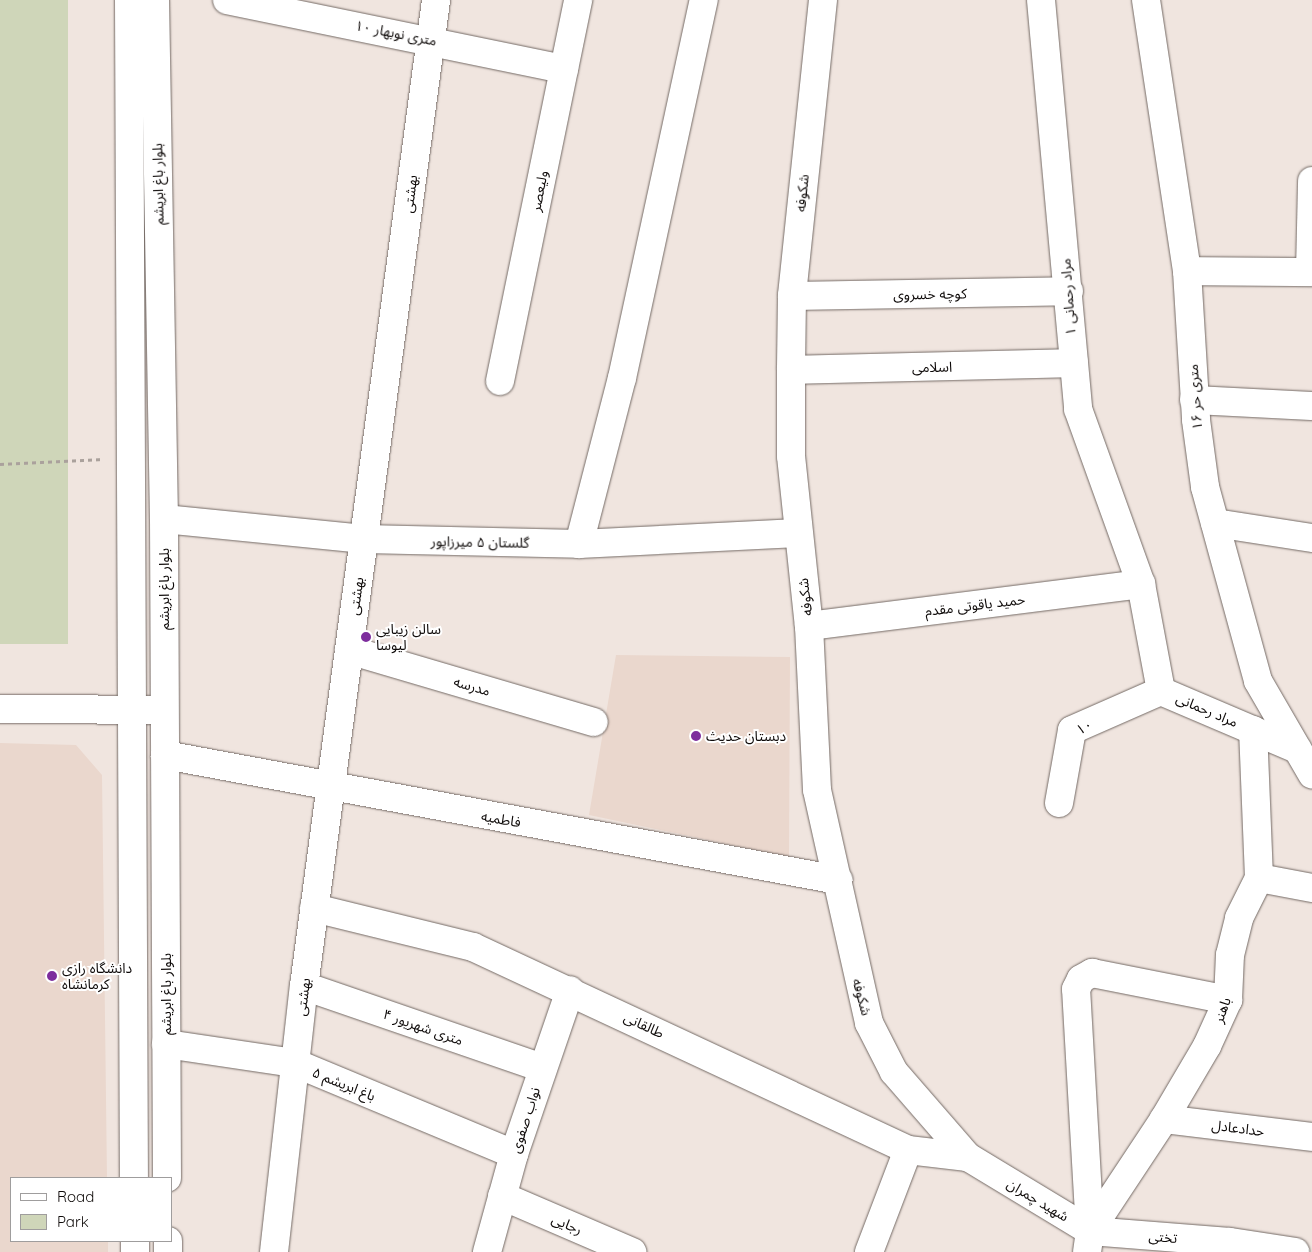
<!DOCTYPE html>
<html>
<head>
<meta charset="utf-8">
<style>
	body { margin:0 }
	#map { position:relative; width:1312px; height:1252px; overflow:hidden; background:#f0e5df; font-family:Quicksand,"Noto Sans Arabic",sans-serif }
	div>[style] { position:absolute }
	.built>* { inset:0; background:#ead7cd }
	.green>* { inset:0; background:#cfd6b9; transform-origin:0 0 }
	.path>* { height:3px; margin-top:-1.5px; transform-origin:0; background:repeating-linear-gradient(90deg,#aaa19c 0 4px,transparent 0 8px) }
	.roads { filter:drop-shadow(0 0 1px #746a65) drop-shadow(0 0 1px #746a65) }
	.minor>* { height:28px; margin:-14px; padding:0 14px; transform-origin:14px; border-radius:14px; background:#fff }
	.major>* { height:28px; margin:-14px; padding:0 14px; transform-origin:14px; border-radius:14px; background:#fff }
	.dots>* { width:14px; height:14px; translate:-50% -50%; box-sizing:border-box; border:2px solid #fff; border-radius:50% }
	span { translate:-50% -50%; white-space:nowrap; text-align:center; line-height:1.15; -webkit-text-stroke:4px #fff; paint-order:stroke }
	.street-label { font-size:14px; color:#0e0a09 }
	.poi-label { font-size:14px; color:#0e0a09 }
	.left { translate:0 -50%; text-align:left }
	.legend { position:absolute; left:10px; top:1177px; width:162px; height:65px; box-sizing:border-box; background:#fff; border:1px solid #9f9d9d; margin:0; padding:6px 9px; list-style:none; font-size:15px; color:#0e0a09 }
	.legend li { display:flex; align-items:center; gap:10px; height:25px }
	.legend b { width:25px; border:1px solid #9f9d9d }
</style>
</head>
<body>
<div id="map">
	<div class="built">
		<div style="clip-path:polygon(616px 655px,790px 657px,789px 857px,589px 815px)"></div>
		<div style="clip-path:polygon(0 743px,76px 745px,102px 775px,107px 1178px,11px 1178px,11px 1241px,108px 1241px,108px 1252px,0 1252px)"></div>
	</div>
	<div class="green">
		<div style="left:0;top:0;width:68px;height:644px"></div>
	</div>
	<div class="path">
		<div style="left:0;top:464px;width:104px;rotate:-2.8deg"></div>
	</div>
	<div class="roads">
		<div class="minor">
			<div style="left:227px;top:0;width:344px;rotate:11.6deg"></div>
			<div style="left:823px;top:0;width:298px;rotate:96deg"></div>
			<div style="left:792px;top:296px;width:74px;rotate:90.8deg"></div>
			<div style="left:791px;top:370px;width:86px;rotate:90deg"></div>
			<div style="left:791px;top:456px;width:171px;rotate:84deg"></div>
			<div style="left:809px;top:626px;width:164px;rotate:87.2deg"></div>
			<div style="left:817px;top:790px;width:239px;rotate:77.4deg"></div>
			<div style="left:869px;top:1023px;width:55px;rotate:63deg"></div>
			<div style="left:894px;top:1072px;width:113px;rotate:49deg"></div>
			<div style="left:968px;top:1157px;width:143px;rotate:31.2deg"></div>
			<div style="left:1090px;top:1231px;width:21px;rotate:98deg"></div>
			<div style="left:1041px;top:0;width:411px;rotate:84.8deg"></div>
			<div style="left:1078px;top:409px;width:186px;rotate:70.2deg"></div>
			<div style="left:1141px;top:584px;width:109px;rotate:79.4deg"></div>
			<div style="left:1161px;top:691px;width:148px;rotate:23.1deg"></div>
			<div style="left:1146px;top:0;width:274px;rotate:81.4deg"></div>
			<div style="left:1187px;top:271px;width:149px;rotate:86.5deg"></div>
			<div style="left:1196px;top:420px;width:68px;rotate:82.3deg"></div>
			<div style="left:1205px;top:487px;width:201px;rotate:74.7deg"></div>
			<div style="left:1258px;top:681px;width:108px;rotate:59.9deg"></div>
			<div style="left:1187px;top:271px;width:123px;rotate:0.5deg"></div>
			<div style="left:1310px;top:272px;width:91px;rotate:-88.7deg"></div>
			<div style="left:792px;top:296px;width:277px;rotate:-1deg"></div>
			<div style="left:791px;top:370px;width:283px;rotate:-1.4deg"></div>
			<div style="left:500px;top:381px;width:389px;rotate:-78.4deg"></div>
			<div style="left:1194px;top:400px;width:118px;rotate:2.9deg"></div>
			<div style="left:164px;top:519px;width:201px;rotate:5.7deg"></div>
			<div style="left:364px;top:539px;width:215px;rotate:1.3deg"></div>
			<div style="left:579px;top:544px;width:219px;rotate:-2.9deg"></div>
			<div style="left:1215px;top:523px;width:98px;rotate:8.8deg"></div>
			<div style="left:579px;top:544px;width:171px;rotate:-75.5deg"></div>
			<div style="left:622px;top:378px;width:387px;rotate:-77.8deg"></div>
			<div style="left:809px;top:626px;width:335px;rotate:-7.2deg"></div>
			<div style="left:349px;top:650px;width:255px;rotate:16.4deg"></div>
			<div style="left:0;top:709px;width:164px;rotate:0.3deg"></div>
			<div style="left:165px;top:755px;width:685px;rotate:10.52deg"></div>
			<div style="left:1059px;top:803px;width:74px;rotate:-79.9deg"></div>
			<div style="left:1072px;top:730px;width:97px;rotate:-23.7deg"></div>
			<div style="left:1259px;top:878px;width:54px;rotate:10.7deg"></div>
			<div style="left:314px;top:908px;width:164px;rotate:13.8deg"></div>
			<div style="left:473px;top:947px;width:480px;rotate:25deg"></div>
			<div style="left:908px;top:1150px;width:60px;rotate:6.7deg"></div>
			<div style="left:304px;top:986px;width:252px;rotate:19deg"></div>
			<div style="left:166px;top:1044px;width:130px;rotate:8.4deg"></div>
			<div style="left:295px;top:1063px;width:237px;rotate:22.6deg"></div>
			<div style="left:1164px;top:1119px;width:149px;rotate:6.9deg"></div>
			<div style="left:502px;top:1196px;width:142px;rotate:23.3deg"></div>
			<div style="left:1090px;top:1231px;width:134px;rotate:-56.5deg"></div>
			<div style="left:1164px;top:1119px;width:85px;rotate:-59.5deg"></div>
			<div style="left:1207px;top:1046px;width:51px;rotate:-65.5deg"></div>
			<div style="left:1228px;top:1000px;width:45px;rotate:-87.5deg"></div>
			<div style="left:1230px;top:955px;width:38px;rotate:-76deg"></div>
			<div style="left:1239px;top:918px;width:45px;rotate:-63.4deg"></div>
			<div style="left:1259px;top:878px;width:148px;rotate:-92.3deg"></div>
			<div style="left:1090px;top:1231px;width:242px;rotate:-93.3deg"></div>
			<div style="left:1076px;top:989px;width:11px;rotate:-63deg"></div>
			<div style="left:1081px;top:979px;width:13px;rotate:-29deg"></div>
			<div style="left:1092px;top:973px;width:139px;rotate:11.2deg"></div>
			<div style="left:1090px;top:1231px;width:140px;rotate:4.5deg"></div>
			<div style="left:1230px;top:1242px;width:66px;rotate:8.7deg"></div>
			<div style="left:274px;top:1252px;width:268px;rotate:-83.6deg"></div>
			<div style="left:304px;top:986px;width:995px;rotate:-82.37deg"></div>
			<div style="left:487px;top:1252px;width:102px;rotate:-74.6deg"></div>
			<div style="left:514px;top:1154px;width:173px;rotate:-71.1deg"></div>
			<div style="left:869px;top:1252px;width:109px;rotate:-69.1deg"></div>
		</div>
		<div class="major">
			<div style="left:129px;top:0;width:1178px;rotate:89.76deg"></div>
			<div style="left:155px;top:0;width:519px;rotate:89.01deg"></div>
			<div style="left:164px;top:519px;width:659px;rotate:89.74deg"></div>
			<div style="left:135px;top:1241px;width:11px;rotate:90deg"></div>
			<div style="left:168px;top:1241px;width:11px;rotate:90deg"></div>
		</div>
	</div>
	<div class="dots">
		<div style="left:366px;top:637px;background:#7d2d9d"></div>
		<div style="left:696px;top:736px;background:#7d2d9d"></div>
		<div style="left:52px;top:976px;background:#7d2d9d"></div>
	</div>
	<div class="street-label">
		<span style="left:396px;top:33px;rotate:11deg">۱۰ متری نوبهار</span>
		<span style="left:158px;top:184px;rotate:-91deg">بلوار باغ ابریشم</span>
		<span style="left:539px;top:191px;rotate:-79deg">ولیعصر</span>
		<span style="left:802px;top:193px;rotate:-84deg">شکوفه</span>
		<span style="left:410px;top:194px;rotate:-83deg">بهشتی</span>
		<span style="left:930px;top:294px;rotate:-1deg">کوچه خسروی</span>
		<span style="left:1068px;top:297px;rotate:-94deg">مراد رحمانی ۱</span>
		<span style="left:932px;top:367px;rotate:-1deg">اسلامی</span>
		<span style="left:1195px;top:397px;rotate:-94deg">۱۶ متری حر</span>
		<span style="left:480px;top:542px;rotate:1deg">گلستان ۵ میرزاپور</span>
		<span style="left:164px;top:589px;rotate:-90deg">بلوار باغ ابریشم</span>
		<span style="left:356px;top:596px;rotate:-82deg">بهشتی</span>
		<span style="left:805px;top:597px;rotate:-97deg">شکوفه</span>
		<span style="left:975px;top:605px;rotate:-7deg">حمید یاقوتی مقدم</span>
		<span style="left:472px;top:686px;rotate:16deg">مدرسه</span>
		<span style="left:1207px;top:710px;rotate:23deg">مراد رحمانی</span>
		<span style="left:1084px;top:727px;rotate:-29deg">۱۰</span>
		<span style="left:501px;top:819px;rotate:10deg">فاطمیه</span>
		<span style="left:166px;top:994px;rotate:-90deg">بلوار باغ ابریشم</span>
		<span style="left:303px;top:997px;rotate:-83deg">بهشتی</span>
		<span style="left:862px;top:997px;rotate:75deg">شکوفه</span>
		<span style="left:1222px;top:1010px;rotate:-70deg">باهنر</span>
		<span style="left:644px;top:1025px;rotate:25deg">طالقانی</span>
		<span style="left:423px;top:1027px;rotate:19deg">۴ متری شهریور</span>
		<span style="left:344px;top:1084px;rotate:22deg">باغ ابریشم ۵</span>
		<span style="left:525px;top:1120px;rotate:-72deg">نواب صفوی</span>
		<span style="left:1238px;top:1128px;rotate:7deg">حدادعادل</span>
		<span style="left:1038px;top:1200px;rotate:31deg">شهید چمران</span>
		<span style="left:567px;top:1224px;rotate:23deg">رجایی</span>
		<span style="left:1163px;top:1237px;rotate:5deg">تختی</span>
	</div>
	<div class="poi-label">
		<span class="left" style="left:376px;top:637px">سالن زیبایی<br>لیوسا</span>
		<span class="left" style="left:706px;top:736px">دبستان حدیث</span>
		<span class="left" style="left:62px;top:976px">دانشگاه رازی<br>کرمانشاه</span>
	</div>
	<ul class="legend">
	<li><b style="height:6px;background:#fff"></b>Road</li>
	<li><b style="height:14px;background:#cfd6b9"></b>Park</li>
	</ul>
</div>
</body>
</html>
